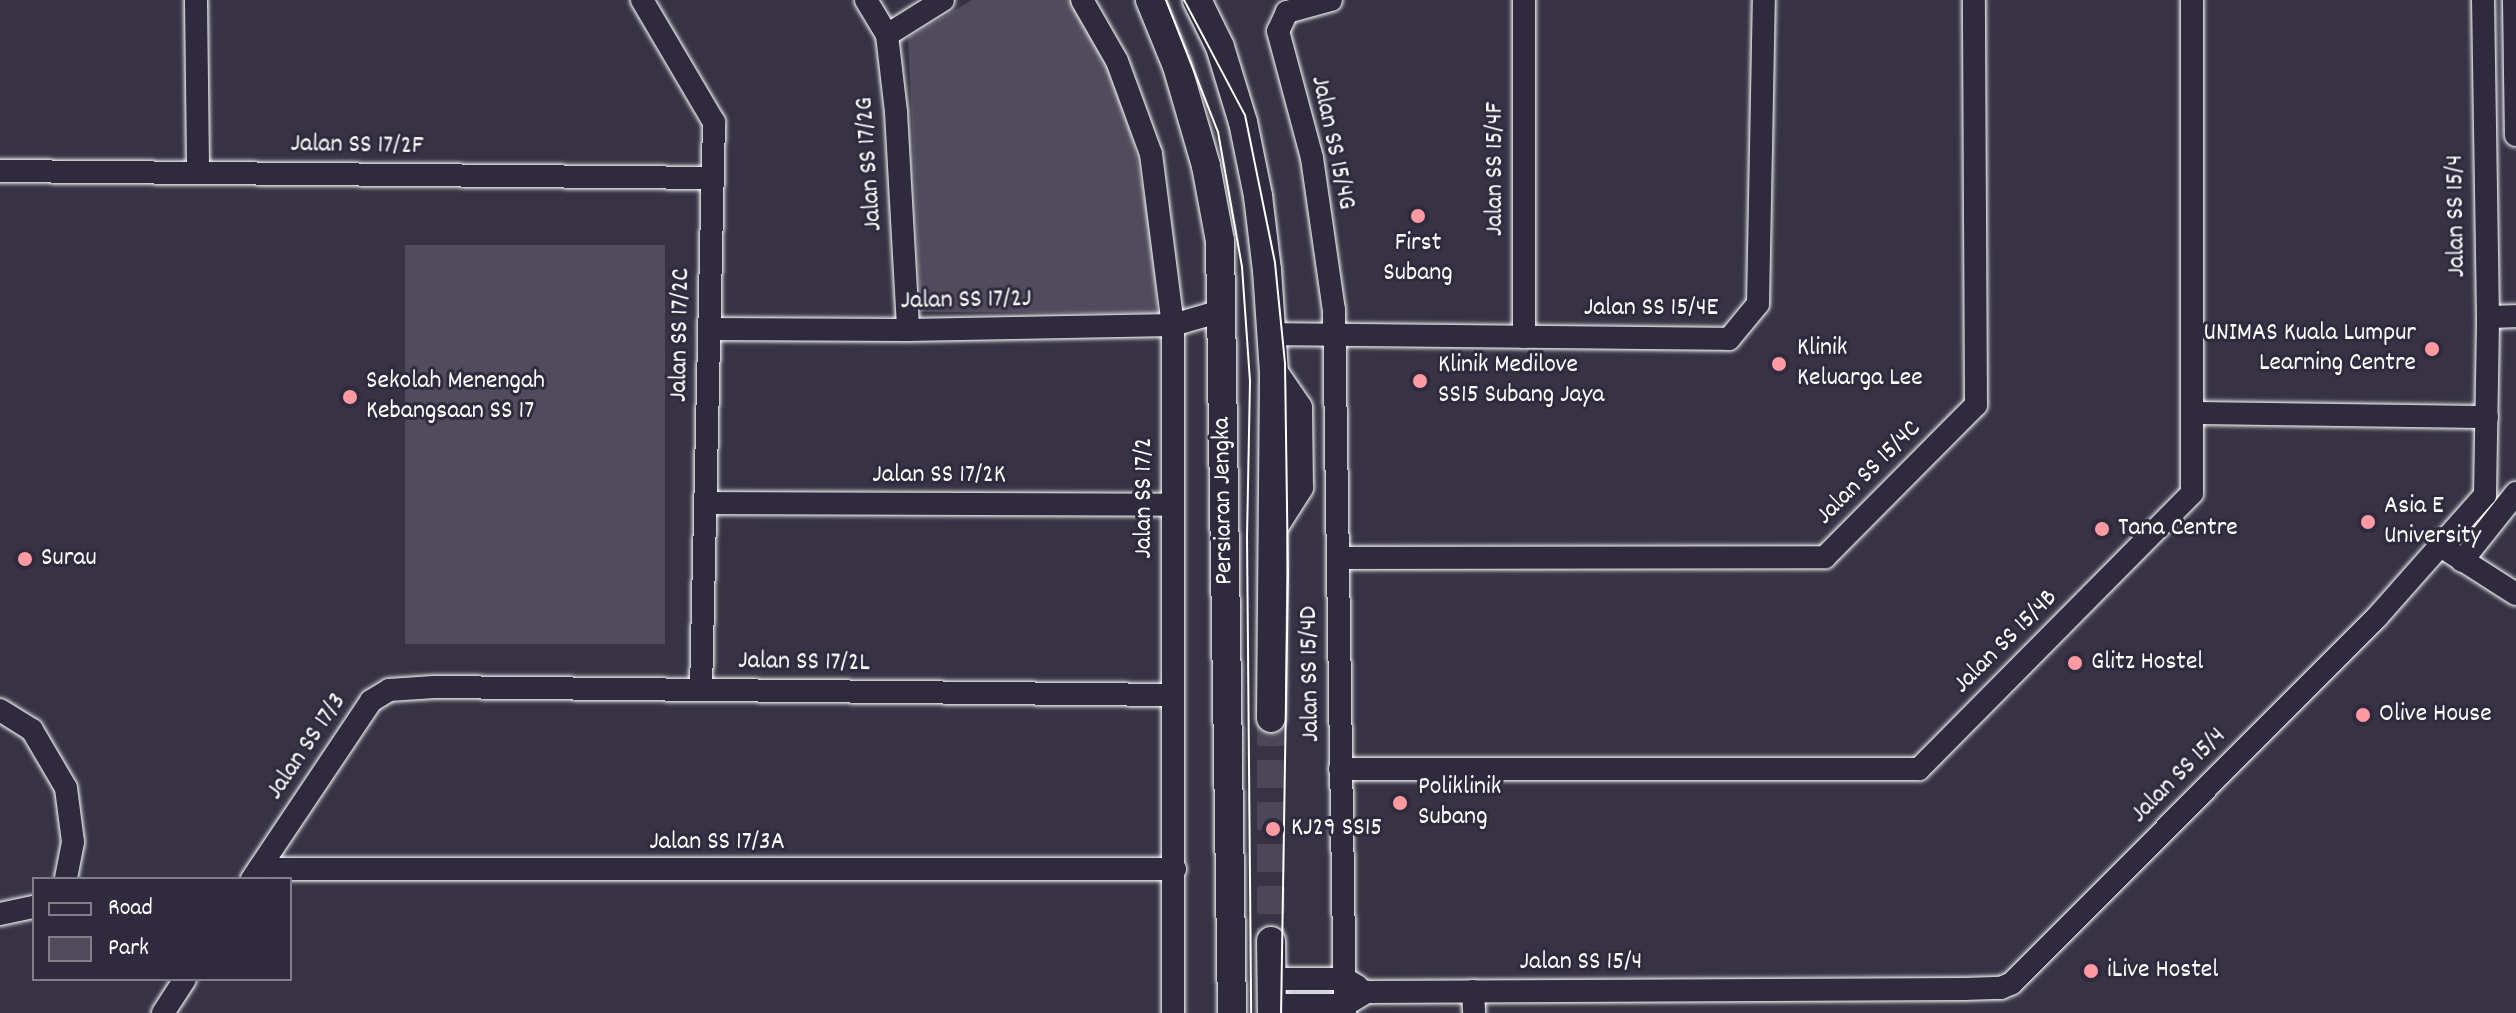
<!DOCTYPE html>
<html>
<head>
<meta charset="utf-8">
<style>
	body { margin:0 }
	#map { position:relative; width:2516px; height:1013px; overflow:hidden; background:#373345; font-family:Dekko,sans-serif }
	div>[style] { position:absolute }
	.green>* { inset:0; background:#514c5c; transform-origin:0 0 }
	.major-tunnel>* { height:28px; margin-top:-14px; transform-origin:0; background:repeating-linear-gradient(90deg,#4b4758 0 28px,transparent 0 42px) }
	.roads { filter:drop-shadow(0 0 2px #fff) drop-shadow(0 0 2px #fff) }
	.minor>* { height:22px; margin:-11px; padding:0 11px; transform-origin:11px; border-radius:11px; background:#2f2a3d }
	.major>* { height:28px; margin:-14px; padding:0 14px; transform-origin:14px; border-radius:14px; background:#2f2a3d }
	.tram>* { height:2px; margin:-1px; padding:0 1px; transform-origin:1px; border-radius:1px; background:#fff }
	.dots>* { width:22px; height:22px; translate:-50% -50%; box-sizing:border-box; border:4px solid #2f2a3d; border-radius:50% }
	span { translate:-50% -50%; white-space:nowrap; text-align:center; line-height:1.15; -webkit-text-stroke:6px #2f2a3d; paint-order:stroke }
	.street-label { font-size:26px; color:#fff }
	.poi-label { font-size:26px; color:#fff }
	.right { translate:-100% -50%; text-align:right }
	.left { translate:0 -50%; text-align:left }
	.legend { position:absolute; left:32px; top:877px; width:260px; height:104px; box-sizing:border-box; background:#2f2a3d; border:2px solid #827f8b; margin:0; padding:10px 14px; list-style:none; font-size:24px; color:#fff }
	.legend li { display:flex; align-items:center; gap:16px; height:40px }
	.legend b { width:40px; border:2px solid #827f8b }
</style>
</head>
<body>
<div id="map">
	<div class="green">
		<div style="clip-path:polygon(972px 0,1072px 0,1106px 54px,1134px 144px,1153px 243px,1157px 313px,921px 312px,908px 38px)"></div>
		<div style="left:405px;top:245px;width:260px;height:399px"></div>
	</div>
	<div class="major-tunnel">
		<div style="left:1271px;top:718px;width:223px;rotate:90deg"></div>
	</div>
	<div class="roads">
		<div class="minor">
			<div style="left:196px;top:0;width:173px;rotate:89.3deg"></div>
			<div style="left:642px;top:0;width:142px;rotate:59.5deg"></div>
			<div style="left:714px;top:122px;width:568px;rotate:91.31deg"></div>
			<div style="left:866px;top:0;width:41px;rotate:59deg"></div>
			<div style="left:887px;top:35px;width:78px;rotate:83.3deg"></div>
			<div style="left:896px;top:112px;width:218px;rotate:86.8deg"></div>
			<div style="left:1082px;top:0;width:70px;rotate:60.2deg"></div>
			<div style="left:1117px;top:61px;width:99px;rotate:69.9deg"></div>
			<div style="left:1151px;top:154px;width:172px;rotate:82.7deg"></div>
			<div style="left:1173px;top:325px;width:688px;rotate:90deg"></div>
			<div style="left:1331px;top:0;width:46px;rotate:164.7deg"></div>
			<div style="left:1287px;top:12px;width:21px;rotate:115deg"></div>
			<div style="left:1278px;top:31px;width:131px;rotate:75deg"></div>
			<div style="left:1312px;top:158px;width:154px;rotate:81.8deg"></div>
			<div style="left:1334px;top:310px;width:703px;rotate:89.1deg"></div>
			<div style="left:1524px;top:0;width:337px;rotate:90deg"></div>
			<div style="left:2514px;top:0;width:135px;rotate:89.2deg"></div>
			<div style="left:887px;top:35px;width:66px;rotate:-32deg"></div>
			<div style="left:0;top:171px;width:713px;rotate:0.56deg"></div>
			<div style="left:2488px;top:317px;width:28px;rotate:-2deg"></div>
			<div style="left:709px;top:329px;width:199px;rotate:0.3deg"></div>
			<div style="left:908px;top:330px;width:265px;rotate:-1.1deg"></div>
			<div style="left:1173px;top:325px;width:50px;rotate:-16.3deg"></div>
			<div style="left:1273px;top:334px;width:456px;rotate:0.6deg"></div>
			<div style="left:1729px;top:339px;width:45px;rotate:-50.4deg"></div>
			<div style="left:1758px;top:304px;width:304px;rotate:-88.9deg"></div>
			<div style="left:2192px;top:413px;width:295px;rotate:0.8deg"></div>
			<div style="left:705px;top:503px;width:468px;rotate:0.2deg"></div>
			<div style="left:2450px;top:552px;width:78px;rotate:32.5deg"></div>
			<div style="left:1338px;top:558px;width:487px;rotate:-0.1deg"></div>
			<div style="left:1825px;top:557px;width:214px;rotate:-45.2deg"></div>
			<div style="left:1976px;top:405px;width:405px;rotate:-90.3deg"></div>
			<div style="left:2462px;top:561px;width:87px;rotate:-51.5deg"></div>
			<div style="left:0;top:710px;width:38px;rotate:32deg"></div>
			<div style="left:32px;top:730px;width:67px;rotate:59.6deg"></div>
			<div style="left:66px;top:788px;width:54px;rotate:82.6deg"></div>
			<div style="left:73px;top:842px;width:38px;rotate:101deg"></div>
			<div style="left:1340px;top:769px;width:579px"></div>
			<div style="left:1919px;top:769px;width:388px;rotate:-45.3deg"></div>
			<div style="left:2192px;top:493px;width:493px;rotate:-90deg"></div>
			<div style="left:259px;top:869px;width:916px"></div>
			<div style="left:252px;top:879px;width:214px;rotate:-56.2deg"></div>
			<div style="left:371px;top:701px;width:21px;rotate:-31deg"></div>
			<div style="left:389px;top:690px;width:45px;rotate:-3.8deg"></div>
			<div style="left:434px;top:687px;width:739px;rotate:0.62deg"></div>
			<div style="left:0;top:914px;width:35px;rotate:-12deg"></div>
			<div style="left:1272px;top:979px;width:73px"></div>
			<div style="left:1345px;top:979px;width:14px;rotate:30deg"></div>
			<div style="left:1473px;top:991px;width:22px;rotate:87deg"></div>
			<div style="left:1272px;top:1005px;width:73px"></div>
			<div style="left:1345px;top:1005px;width:26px;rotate:-31deg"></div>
			<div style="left:1367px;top:992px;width:597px;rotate:-0.29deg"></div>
			<div style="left:1964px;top:989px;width:37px;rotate:-2deg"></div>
			<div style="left:2001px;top:988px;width:12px;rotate:-24deg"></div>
			<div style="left:2012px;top:983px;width:517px;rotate:-45.08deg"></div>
			<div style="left:2377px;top:617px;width:163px;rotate:-48.5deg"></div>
			<div style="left:2485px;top:495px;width:178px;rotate:-89deg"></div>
			<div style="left:2488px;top:317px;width:317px;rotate:-90.9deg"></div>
			<div style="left:163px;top:1013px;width:40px;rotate:-57.1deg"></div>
		</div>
		<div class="major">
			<div style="left:1150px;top:0;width:71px;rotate:67.8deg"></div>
			<div style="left:1177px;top:66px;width:104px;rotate:73.8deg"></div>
			<div style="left:1206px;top:166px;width:76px;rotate:79.4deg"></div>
			<div style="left:1220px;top:241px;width:772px;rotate:89.11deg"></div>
			<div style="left:1197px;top:0;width:52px;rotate:63.9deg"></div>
			<div style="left:1220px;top:47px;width:78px;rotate:73deg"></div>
			<div style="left:1243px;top:122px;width:76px;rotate:78.5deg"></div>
			<div style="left:1258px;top:196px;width:75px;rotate:83.1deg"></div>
			<div style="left:1267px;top:270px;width:103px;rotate:86.1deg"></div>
			<div style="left:1274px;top:373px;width:345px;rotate:90.5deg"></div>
			<div style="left:1273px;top:528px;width:49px;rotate:-57.6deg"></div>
			<div style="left:1299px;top:487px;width:79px;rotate:-90.7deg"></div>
			<div style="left:1298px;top:408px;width:42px;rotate:-124.4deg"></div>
			<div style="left:1271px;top:941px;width:72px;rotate:89.2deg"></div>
		</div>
	</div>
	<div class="tram">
		<div style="left:1166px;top:0;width:142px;rotate:68.5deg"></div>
		<div style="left:1218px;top:132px;width:137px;rotate:79.9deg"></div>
		<div style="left:1242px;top:267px;width:114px;rotate:86deg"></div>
		<div style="left:1250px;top:381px;width:155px;rotate:91.1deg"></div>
		<div style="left:1247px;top:536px;width:477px;rotate:89.5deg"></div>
		<div style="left:1184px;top:0;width:130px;rotate:62.1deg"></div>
		<div style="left:1245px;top:115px;width:151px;rotate:78.5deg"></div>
		<div style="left:1275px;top:263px;width:100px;rotate:84.3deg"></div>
		<div style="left:1285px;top:363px;width:209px;rotate:89.2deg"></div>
		<div style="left:1288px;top:572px;width:441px;rotate:90.9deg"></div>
	</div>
	<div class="dots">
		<div style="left:1418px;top:216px;background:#ff9aa2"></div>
		<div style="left:2432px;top:349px;background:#ff9aa2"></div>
		<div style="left:1779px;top:364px;background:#ff9aa2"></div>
		<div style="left:1420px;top:381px;background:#ff9aa2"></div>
		<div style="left:350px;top:397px;background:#ff9aa2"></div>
		<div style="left:2368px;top:522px;background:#ff9aa2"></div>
		<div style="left:2102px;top:529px;background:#ff9aa2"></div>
		<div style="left:25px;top:559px;background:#ff9aa2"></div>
		<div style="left:2075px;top:663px;background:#ff9aa2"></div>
		<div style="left:2363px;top:715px;background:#ff9aa2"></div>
		<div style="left:1400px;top:803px;background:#ff9aa2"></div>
		<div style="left:1273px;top:829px;background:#ff9aa2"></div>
		<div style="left:2091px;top:971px;background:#ff9aa2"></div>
	</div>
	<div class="street-label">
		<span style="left:1332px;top:143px;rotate:78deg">Jalan SS 15/4G</span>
		<span style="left:357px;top:146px;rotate:1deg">Jalan SS 17/2F</span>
		<span style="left:870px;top:164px;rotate:-94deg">Jalan SS 17/2G</span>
		<span style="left:1496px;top:169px;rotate:-90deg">Jalan SS 15/4F</span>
		<span style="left:2457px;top:216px;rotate:-91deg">Jalan SS 15/4</span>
		<span style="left:966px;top:301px;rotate:-1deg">Jalan SS 17/2J</span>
		<span style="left:1651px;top:309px">Jalan SS 15/4E</span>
		<span style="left:681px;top:335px;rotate:-89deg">Jalan SS 17/2C</span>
		<span style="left:1869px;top:473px;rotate:-45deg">Jalan SS 15/4C</span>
		<span style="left:939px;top:476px">Jalan SS 17/2K</span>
		<span style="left:1145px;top:498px;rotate:-90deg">Jalan SS 17/2</span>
		<span style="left:1224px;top:501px;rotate:-91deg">Persiaran Jengka</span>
		<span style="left:2006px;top:642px;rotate:-45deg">Jalan SS 15/4B</span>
		<span style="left:804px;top:663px;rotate:1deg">Jalan SS 17/2L</span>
		<span style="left:1311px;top:674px;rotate:-91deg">Jalan SS 15/4D</span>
		<span style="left:307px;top:747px;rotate:-56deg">Jalan SS 17/3</span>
		<span style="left:2179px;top:776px;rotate:-45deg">Jalan SS 15/4</span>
		<span style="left:717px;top:843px">Jalan SS 17/3A</span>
		<span style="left:1581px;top:963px">Jalan SS 15/4</span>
	</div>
	<div class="poi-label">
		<span style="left:1418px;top:259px">First<br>Subang</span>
		<span class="right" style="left:2416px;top:349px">UNIMAS Kuala Lumpur<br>Learning Centre</span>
		<span class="left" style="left:1797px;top:364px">Klinik<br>Keluarga Lee</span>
		<span class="left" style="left:1438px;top:381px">Klinik Medilove<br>SS15 Subang Jaya</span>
		<span class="left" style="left:366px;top:397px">Sekolah Menengah<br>Kebangsaan SS 17</span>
		<span class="left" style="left:2384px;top:522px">Asia E<br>University</span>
		<span class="left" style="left:2118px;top:529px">Tana Centre</span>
		<span class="left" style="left:41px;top:559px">Surau</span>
		<span class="left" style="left:2091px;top:663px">Glitz Hostel</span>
		<span class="left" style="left:2379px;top:715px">Olive House</span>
		<span class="left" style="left:1418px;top:803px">Poliklinik<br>Subang</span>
		<span class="left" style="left:1291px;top:829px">KJ29 SS15</span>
		<span class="left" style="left:2107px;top:971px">iLive Hostel</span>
	</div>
	<ul class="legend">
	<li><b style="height:10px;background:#2f2a3d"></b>Road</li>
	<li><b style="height:22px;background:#514c5c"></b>Park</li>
	</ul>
</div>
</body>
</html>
